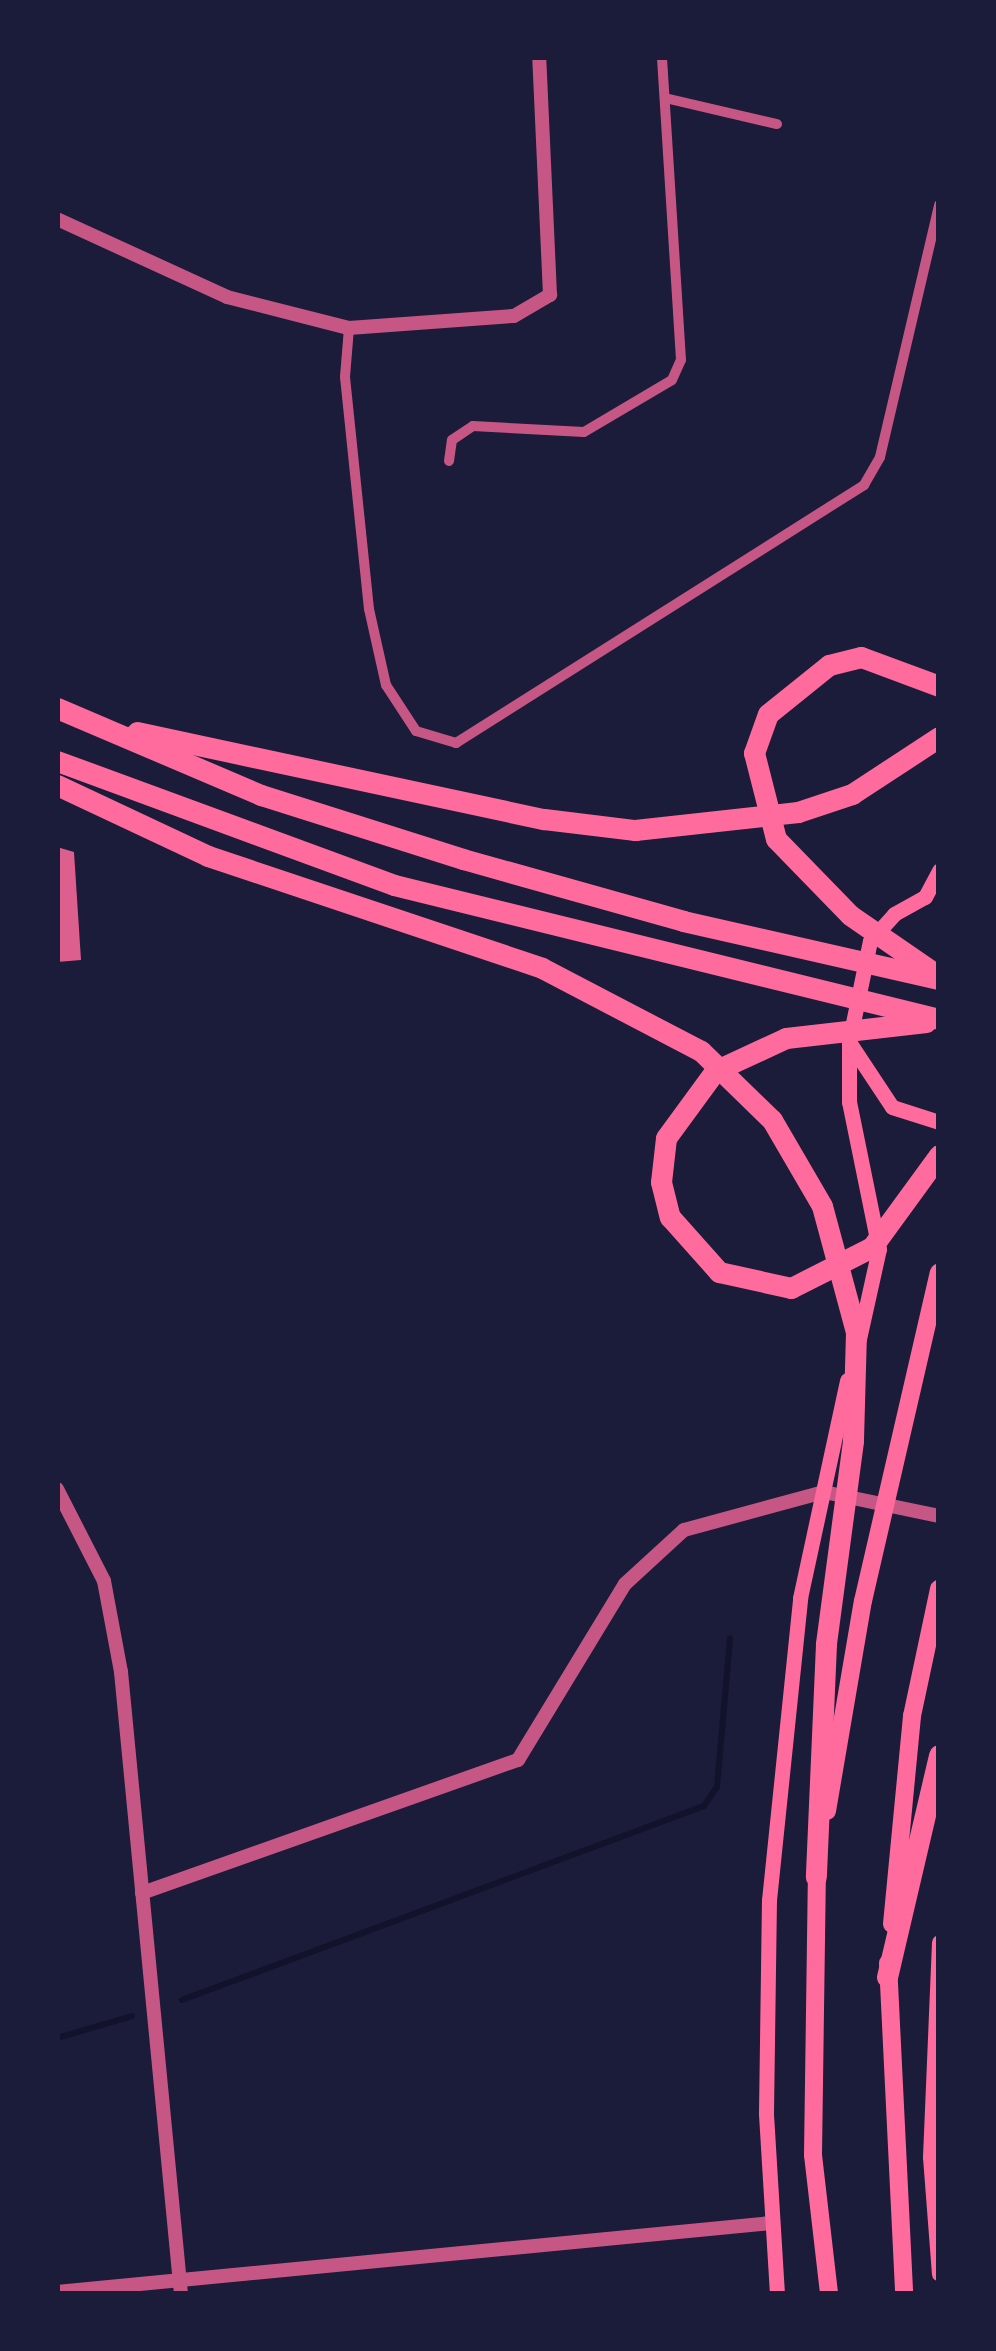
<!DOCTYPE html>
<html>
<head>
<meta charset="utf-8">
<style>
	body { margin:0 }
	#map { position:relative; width:996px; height:2351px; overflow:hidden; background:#1b1b3a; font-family:Roboto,sans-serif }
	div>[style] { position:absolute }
	.stream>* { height:6px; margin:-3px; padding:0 3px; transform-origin:3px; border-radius:3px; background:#12122b }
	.building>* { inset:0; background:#dd5f8e }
	.minor>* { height:10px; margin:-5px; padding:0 5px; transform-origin:5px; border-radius:5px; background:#c65784 }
	.tertiary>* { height:14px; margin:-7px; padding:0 7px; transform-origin:7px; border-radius:7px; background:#c65784 }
	.secondary>* { height:15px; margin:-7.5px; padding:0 7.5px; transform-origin:7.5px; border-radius:7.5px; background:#ff6b9d }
	.trunk>* { height:18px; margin:-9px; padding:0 9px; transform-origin:9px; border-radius:9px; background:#ff6b9d }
	.motorway>* { height:21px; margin:-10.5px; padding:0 10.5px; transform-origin:10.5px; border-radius:10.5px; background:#ff6b9d }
	span { translate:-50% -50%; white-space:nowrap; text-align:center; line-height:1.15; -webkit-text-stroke:10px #1b1b3a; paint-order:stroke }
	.frame { position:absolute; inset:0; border:60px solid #1b1b3a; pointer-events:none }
</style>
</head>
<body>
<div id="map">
	<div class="stream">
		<div style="left:182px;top:2000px;width:557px;rotate:-20.39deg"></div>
		<div style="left:704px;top:1806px;width:23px;rotate:-56deg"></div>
		<div style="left:717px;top:1787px;width:149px;rotate:-85deg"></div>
		<div style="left:57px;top:2038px;width:78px;rotate:-16.3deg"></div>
	</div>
	<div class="building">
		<div style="clip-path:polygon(57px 847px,74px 852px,81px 960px,57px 962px)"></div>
	</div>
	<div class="minor">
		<div style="left:665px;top:98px;width:115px;rotate:13.1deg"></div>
		<div style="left:349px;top:328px;width:49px;rotate:94.7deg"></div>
		<div style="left:345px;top:377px;width:233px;rotate:84.1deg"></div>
		<div style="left:369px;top:609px;width:78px;rotate:77.4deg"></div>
		<div style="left:386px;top:685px;width:55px;rotate:56.9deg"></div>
		<div style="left:416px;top:731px;width:42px;rotate:16.7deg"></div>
		<div style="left:456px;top:743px;width:483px;rotate:-32.3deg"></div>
		<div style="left:864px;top:485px;width:32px;rotate:-60deg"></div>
		<div style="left:880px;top:457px;width:259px;rotate:-76.8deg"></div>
		<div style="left:449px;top:461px;width:21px;rotate:-82deg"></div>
		<div style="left:452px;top:440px;width:25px;rotate:-34deg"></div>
		<div style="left:473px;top:426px;width:111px;rotate:3.1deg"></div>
		<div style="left:584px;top:432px;width:102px;rotate:-30.6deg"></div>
		<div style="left:672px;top:380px;width:22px;rotate:-66deg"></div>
		<div style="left:681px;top:360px;width:304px;rotate:-93.6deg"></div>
	</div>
	<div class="tertiary">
		<div style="left:57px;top:219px;width:187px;rotate:24.6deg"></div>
		<div style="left:227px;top:297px;width:126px;rotate:14.3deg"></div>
		<div style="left:349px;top:328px;width:165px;rotate:-4.2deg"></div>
		<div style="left:514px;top:316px;width:42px;rotate:-30.3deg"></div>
		<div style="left:550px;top:295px;width:238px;rotate:-92.6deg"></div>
		<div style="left:57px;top:1489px;width:103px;rotate:62.9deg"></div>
		<div style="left:104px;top:1581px;width:93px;rotate:79.4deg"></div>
		<div style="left:121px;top:1672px;width:625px;rotate:84.49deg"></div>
		<div style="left:142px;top:1893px;width:399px;rotate:-19.5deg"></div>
		<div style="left:518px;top:1760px;width:206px;rotate:-58.7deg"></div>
		<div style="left:625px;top:1584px;width:80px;rotate:-42.5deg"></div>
		<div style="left:684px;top:1530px;width:145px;rotate:-15.2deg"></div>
		<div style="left:824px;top:1492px;width:117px;rotate:11.8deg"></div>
		<div style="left:57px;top:2292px;width:717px;rotate:-5.52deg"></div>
	</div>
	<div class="secondary">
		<div style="left:851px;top:1045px;width:74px;rotate:56.5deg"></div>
		<div style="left:892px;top:1107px;width:49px;rotate:17.7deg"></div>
		<div style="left:859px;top:1339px;width:92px;rotate:-77.5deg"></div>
		<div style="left:879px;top:1249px;width:150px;rotate:-101.5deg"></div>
		<div style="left:849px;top:1102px;width:60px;rotate:-90deg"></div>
		<div style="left:849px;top:1042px;width:103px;rotate:-78.3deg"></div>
		<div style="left:870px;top:941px;width:36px;rotate:-48deg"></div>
		<div style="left:894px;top:914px;width:35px;rotate:-29deg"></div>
		<div style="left:925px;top:897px;width:30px;rotate:-62deg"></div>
		<div style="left:939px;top:1942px;width:215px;rotate:92.4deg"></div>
		<div style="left:930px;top:2157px;width:117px;rotate:85.6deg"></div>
		<div style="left:777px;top:2294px;width:181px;rotate:-93.5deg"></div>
		<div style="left:766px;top:2113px;width:213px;rotate:-89.2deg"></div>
		<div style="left:769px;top:1900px;width:304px;rotate:-84.1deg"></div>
		<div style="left:800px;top:1598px;width:223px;rotate:-77.8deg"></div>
	</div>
	<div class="trunk">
		<div style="left:827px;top:1811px;width:213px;rotate:-80.3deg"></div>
		<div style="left:863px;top:1601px;width:337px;rotate:-77deg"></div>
		<div style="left:817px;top:1868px;width:287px;rotate:90.8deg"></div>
		<div style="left:813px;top:2155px;width:140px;rotate:83.4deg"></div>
		<div style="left:892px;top:1924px;width:209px;rotate:-84.5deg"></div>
		<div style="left:912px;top:1716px;width:130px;rotate:-78deg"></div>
		<div style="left:888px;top:1963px;width:331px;rotate:87.2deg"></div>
	</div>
	<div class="motorway">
		<div style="left:57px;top:708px;width:222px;rotate:23.1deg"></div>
		<div style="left:261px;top:795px;width:212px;rotate:17.6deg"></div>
		<div style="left:463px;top:859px;width:229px;rotate:15.7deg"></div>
		<div style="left:683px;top:921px;width:262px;rotate:12.8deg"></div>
		<div style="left:137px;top:732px;width:416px;rotate:12.1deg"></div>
		<div style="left:544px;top:819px;width:92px;rotate:6.9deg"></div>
		<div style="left:635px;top:830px;width:164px;rotate:-6.3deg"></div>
		<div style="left:798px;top:812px;width:57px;rotate:-18.4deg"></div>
		<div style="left:852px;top:794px;width:104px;rotate:-33.2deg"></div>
		<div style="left:57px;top:761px;width:359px;rotate:20.2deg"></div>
		<div style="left:394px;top:885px;width:561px;rotate:13.81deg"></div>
		<div style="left:57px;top:785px;width:167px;rotate:25.2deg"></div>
		<div style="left:208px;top:856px;width:352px;rotate:18.5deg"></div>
		<div style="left:542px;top:968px;width:179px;rotate:27.6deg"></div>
		<div style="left:701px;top:1051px;width:99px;rotate:44.2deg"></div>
		<div style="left:772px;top:1120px;width:99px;rotate:59.8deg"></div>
		<div style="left:822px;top:1206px;width:131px;rotate:74.9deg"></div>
		<div style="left:856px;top:1332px;width:109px;rotate:91.6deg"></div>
		<div style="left:853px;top:1441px;width:205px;rotate:97.6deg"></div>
		<div style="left:826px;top:1644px;width:233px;rotate:92.5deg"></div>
		<div style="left:934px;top:973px;width:102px;rotate:-145.4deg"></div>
		<div style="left:850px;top:915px;width:106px;rotate:-134.2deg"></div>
		<div style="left:776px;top:839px;width:89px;rotate:-104.3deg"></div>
		<div style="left:754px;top:753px;width:41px;rotate:-70.3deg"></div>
		<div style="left:768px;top:714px;width:78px;rotate:-38.8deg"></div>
		<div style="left:829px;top:665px;width:33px;rotate:-14deg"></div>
		<div style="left:861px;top:657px;width:83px;rotate:20.4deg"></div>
		<div style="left:926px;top:1022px;width:141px;rotate:173.5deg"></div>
		<div style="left:786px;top:1038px;width:78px;rotate:155.1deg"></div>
		<div style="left:715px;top:1071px;width:83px;rotate:126.2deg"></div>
		<div style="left:666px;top:1138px;width:44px;rotate:96.5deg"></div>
		<div style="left:661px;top:1182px;width:36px;rotate:76deg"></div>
		<div style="left:670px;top:1217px;width:74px;rotate:48.3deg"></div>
		<div style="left:719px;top:1272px;width:74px;rotate:12.5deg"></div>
		<div style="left:791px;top:1288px;width:91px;rotate:-26.8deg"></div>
		<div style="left:872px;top:1247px;width:114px;rotate:-53.9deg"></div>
		<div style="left:887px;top:1977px;width:228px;rotate:-76.8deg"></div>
	</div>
	<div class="frame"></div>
</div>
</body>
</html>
